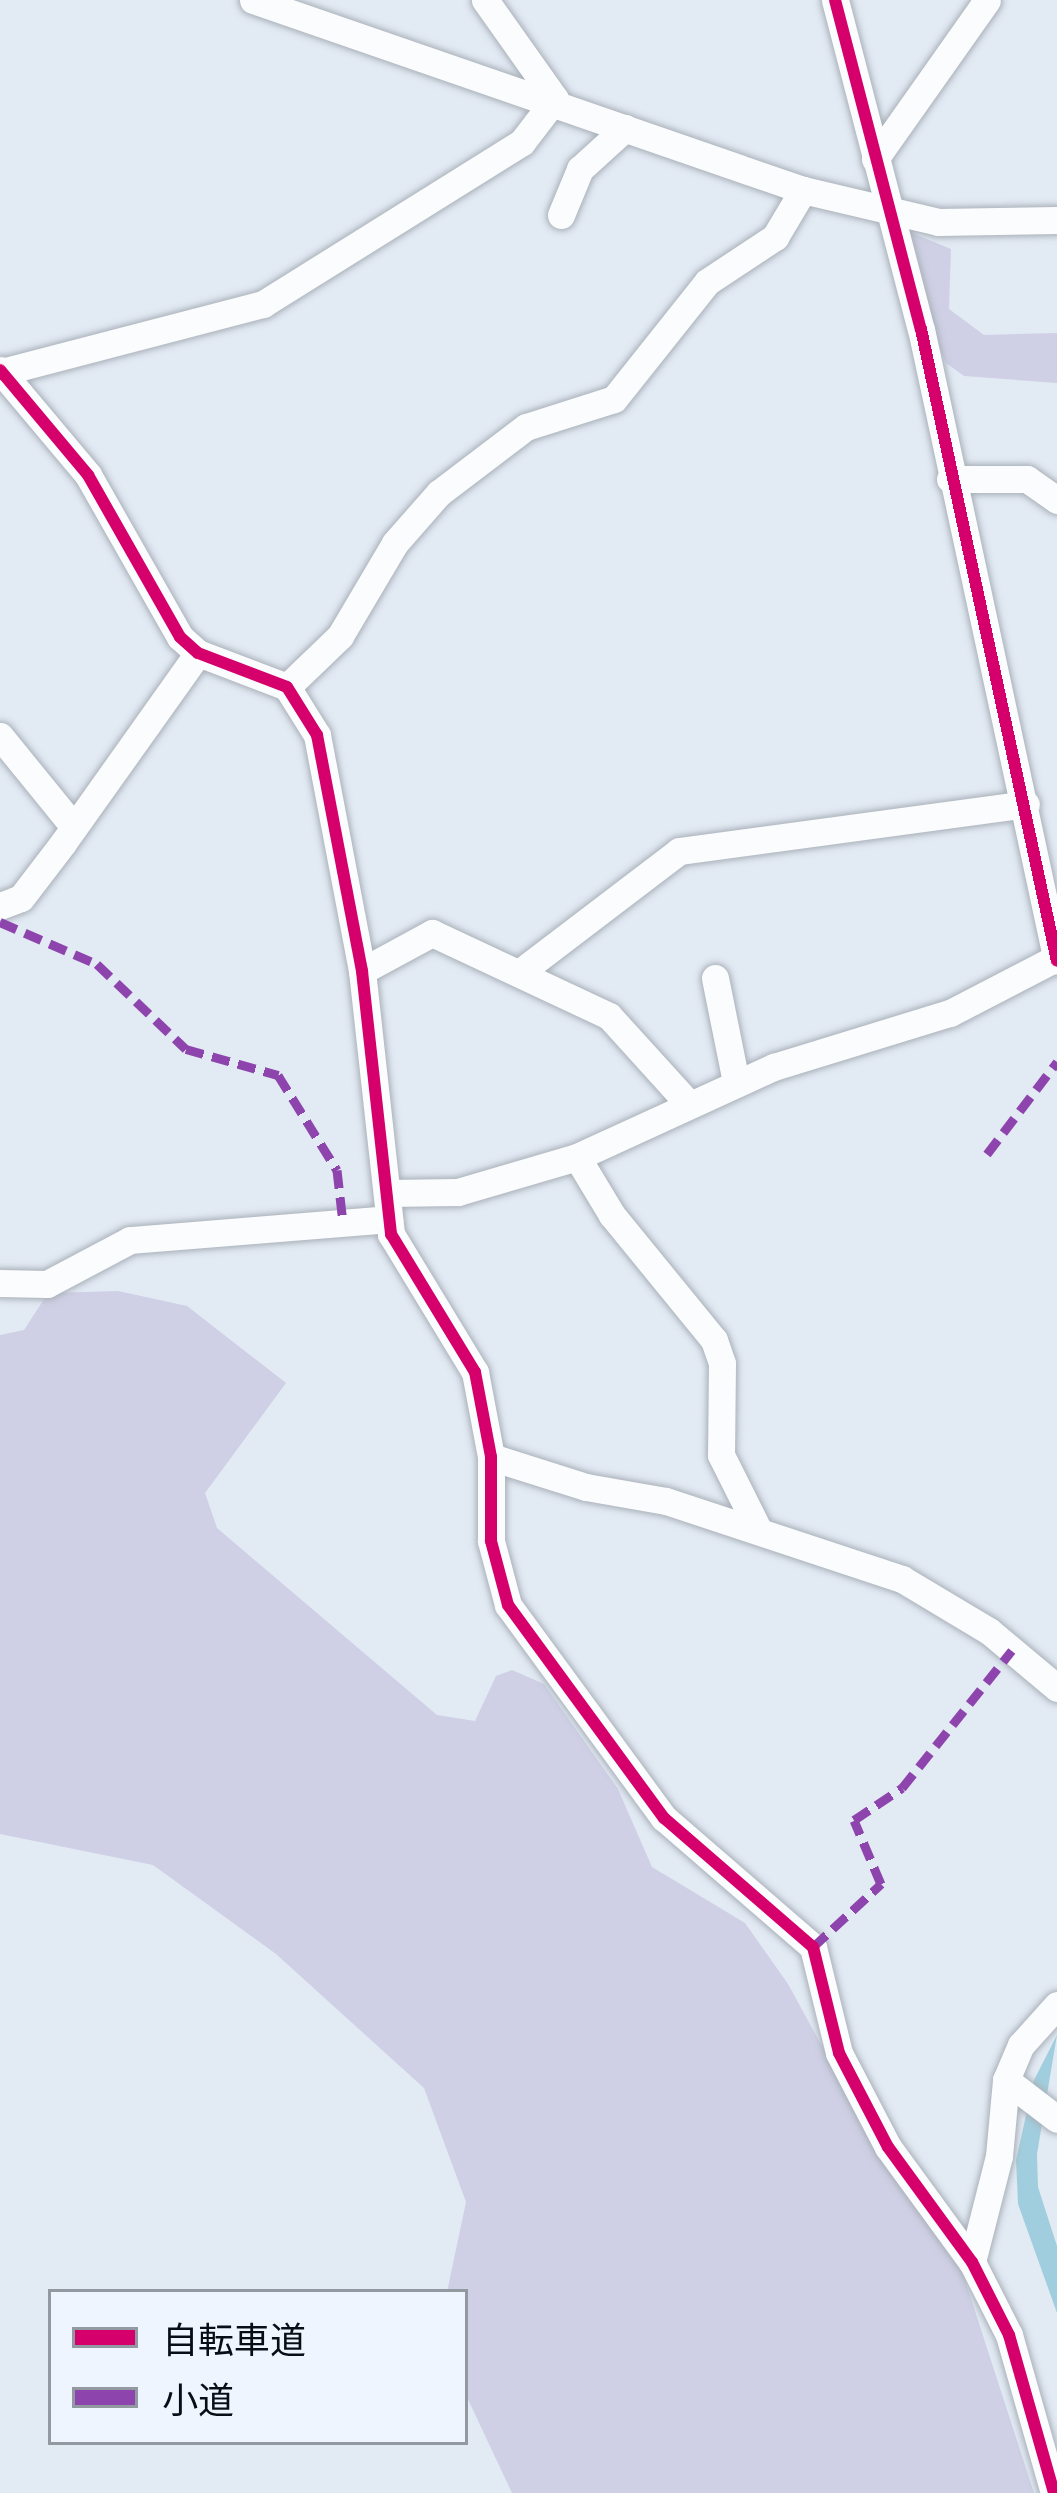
<!DOCTYPE html>
<html>
<head>
<meta charset="utf-8">
<style>
	body { margin:0 }
	#map { position:relative; width:1057px; height:2493px; overflow:hidden; background:#e2eaf4; font-family:"DejaVu Sans","Noto Sans JP",sans-serif }
	div>[style] { position:absolute }
	.green>* { inset:0; background:#cfd0e5 }
	.water>* { inset:0; background:#a1cede }
	.roads { filter:drop-shadow(0 0 3px #aab1b9) drop-shadow(0 0 3px #aab1b9) }
	.minor>* { height:27px; margin:-13.5px; padding:0 13.5px; transform-origin:13.5px; border-radius:13.5px; background:#fbfcfd }
	.quiet>* { height:9px; margin-top:-4.5px; transform-origin:0; background:repeating-linear-gradient(90deg,#8e44ad 0 18px,transparent 0 27px) }
	.cycleway>* { height:12px; margin:-6px; padding:0 6px; transform-origin:6px; border-radius:6px; background:#d6006c }
	span { translate:-50% -50%; white-space:nowrap; text-align:center; line-height:1.15; -webkit-text-stroke:10px #eef5ff; paint-order:stroke }
	.legend { position:absolute; left:48px; top:2289px; width:420px; height:156px; box-sizing:border-box; background:#eef5ff; border:3px solid #9299a1; margin:0; padding:15px 21px; list-style:none; font-size:36px; color:#080e15 }
	.legend li { display:flex; align-items:center; gap:24px; height:60px }
	.legend b { width:60px; border:3px solid #9299a1 }
</style>
</head>
<body>
<div id="map">
	<div class="green">
		<div style="clip-path:polygon(905px 230px,951px 249px,949px 309px,984px 335px,1057px 333px,1057px 383px,964px 376px,946px 363px,922px 307px)"></div>
		<div style="clip-path:polygon(118px 1291px,187px 1306px,286px 1383px,205px 1493px,217px 1528px,437px 1715px,475px 1721px,496px 1676px,512px 1670px,544px 1684px,618px 1789px,652px 1867px,745px 1923px,788px 1984px,892px 2174px,963px 2274px,1034px 2493px,512px 2493px,465px 2393px,465px 2292px,447px 2292px,466px 2202px,424px 2088px,276px 1954px,153px 1865px,0 1834px,0 1335px,24px 1330px,48px 1293px)"></div>
	</div>
	<div class="water">
		<div style="clip-path:polygon(1057px 2035px,1037px 2154px,1038px 2187px,1057px 2246px,1057px 2313px,1018px 2204px,1016px 2160px,1034px 2080px)"></div>
	</div>
	<div class="roads">
		<div class="minor">
			<div style="left:253px;top:0;width:582px;rotate:19.06deg"></div>
			<div style="left:803px;top:190px;width:139px;rotate:13.3deg"></div>
			<div style="left:938px;top:222px;width:119px;rotate:-1deg"></div>
			<div style="left:485px;top:0;width:121px;rotate:54.7deg"></div>
			<div style="left:835px;top:0;width:340px;rotate:75.4deg"></div>
			<div style="left:921px;top:329px;width:646px;rotate:77.86deg"></div>
			<div style="left:875px;top:159px;width:194px;rotate:-54.8deg"></div>
			<div style="left:561px;top:215px;width:50px;rotate:-67.6deg"></div>
			<div style="left:580px;top:169px;width:61px;rotate:-42.3deg"></div>
			<div style="left:0;top:370px;width:137px;rotate:50deg"></div>
			<div style="left:88px;top:475px;width:186px;rotate:60.4deg"></div>
			<div style="left:180px;top:637px;width:24px;rotate:42deg"></div>
			<div style="left:198px;top:653px;width:95px;rotate:20.9deg"></div>
			<div style="left:287px;top:687px;width:57px;rotate:58deg"></div>
			<div style="left:317px;top:735px;width:240px;rotate:79.2deg"></div>
			<div style="left:362px;top:971px;width:265px;rotate:83.7deg"></div>
			<div style="left:391px;top:1234px;width:162px;rotate:58.7deg"></div>
			<div style="left:475px;top:1372px;width:86px;rotate:79.3deg"></div>
			<div style="left:491px;top:1457px;width:84px;rotate:90deg"></div>
			<div style="left:491px;top:1541px;width:66px;rotate:75.1deg"></div>
			<div style="left:508px;top:1605px;width:264px;rotate:53.8deg"></div>
			<div style="left:664px;top:1818px;width:197px;rotate:40.9deg"></div>
			<div style="left:813px;top:1947px;width:109px;rotate:76.2deg"></div>
			<div style="left:839px;top:2053px;width:106px;rotate:62.5deg"></div>
			<div style="left:888px;top:2147px;width:142px;rotate:53.9deg"></div>
			<div style="left:972px;top:2262px;width:82px;rotate:63.1deg"></div>
			<div style="left:1009px;top:2335px;width:164px;rotate:74.1deg"></div>
			<div style="left:2px;top:372px;width:270px;rotate:-14.6deg"></div>
			<div style="left:263px;top:304px;width:305px;rotate:-32deg"></div>
			<div style="left:522px;top:142px;width:54px;rotate:-52.5deg"></div>
			<div style="left:950px;top:479px;width:77px"></div>
			<div style="left:1027px;top:479px;width:37px;rotate:35deg"></div>
			<div style="left:287px;top:687px;width:74px;rotate:-43.9deg"></div>
			<div style="left:340px;top:636px;width:108px;rotate:-59.4deg"></div>
			<div style="left:395px;top:543px;width:67px;rotate:-48.7deg"></div>
			<div style="left:439px;top:493px;width:109px;rotate:-37.2deg"></div>
			<div style="left:526px;top:427px;width:92px;rotate:-17.7deg"></div>
			<div style="left:614px;top:399px;width:149px;rotate:-51.5deg"></div>
			<div style="left:707px;top:282px;width:82px;rotate:-33.5deg"></div>
			<div style="left:775px;top:237px;width:55px;rotate:-59.2deg"></div>
			<div style="left:0;top:736px;width:117px;rotate:50.9deg"></div>
			<div style="left:0;top:906px;width:22px;rotate:-21deg"></div>
			<div style="left:21px;top:898px;width:69px;rotate:-52.6deg"></div>
			<div style="left:63px;top:843px;width:233px;rotate:-54.6deg"></div>
			<div style="left:362px;top:971px;width:80px;rotate:-28.5deg"></div>
			<div style="left:432px;top:933px;width:195px;rotate:25.1deg"></div>
			<div style="left:609px;top:1016px;width:116px;rotate:47.8deg"></div>
			<div style="left:519px;top:973px;width:201px;rotate:-37.3deg"></div>
			<div style="left:679px;top:851px;width:350px;rotate:-7.7deg"></div>
			<div style="left:715px;top:978px;width:106px;rotate:78.6deg"></div>
			<div style="left:577px;top:1157px;width:68px;rotate:58.9deg"></div>
			<div style="left:612px;top:1215px;width:161px;rotate:50.8deg"></div>
			<div style="left:714px;top:1340px;width:24px;rotate:71deg"></div>
			<div style="left:722px;top:1363px;width:92px;rotate:90.6deg"></div>
			<div style="left:721px;top:1455px;width:85px;rotate:63.4deg"></div>
			<div style="left:387px;top:1193px;width:71px;rotate:-0.8deg"></div>
			<div style="left:458px;top:1192px;width:124px;rotate:-16.4deg"></div>
			<div style="left:577px;top:1157px;width:217px;rotate:-24.6deg"></div>
			<div style="left:774px;top:1067px;width:184px;rotate:-17.1deg"></div>
			<div style="left:950px;top:1013px;width:119px;rotate:-27.4deg"></div>
			<div style="left:0;top:1283px;width:47px;rotate:1.2deg"></div>
			<div style="left:47px;top:1284px;width:94px;rotate:-27.9deg"></div>
			<div style="left:130px;top:1240px;width:260px;rotate:-4.6deg"></div>
			<div style="left:491px;top:1457px;width:100px;rotate:17.5deg"></div>
			<div style="left:586px;top:1487px;width:81px;rotate:9.9deg"></div>
			<div style="left:666px;top:1501px;width:249px;rotate:18.3deg"></div>
			<div style="left:902px;top:1579px;width:101px;rotate:30.9deg"></div>
			<div style="left:989px;top:1631px;width:89px;rotate:40deg"></div>
			<div style="left:1006px;top:2080px;width:64px;rotate:37.4deg"></div>
			<div style="left:972px;top:2262px;width:109px;rotate:-75.7deg"></div>
			<div style="left:999px;top:2156px;width:76px;rotate:-84.7deg"></div>
			<div style="left:1006px;top:2080px;width:38px;rotate:-67deg"></div>
			<div style="left:1021px;top:2045px;width:54px;rotate:-48deg"></div>
		</div>
	</div>
	<div class="quiet">
		<div style="left:0;top:922px;width:106px;rotate:23.4deg"></div>
		<div style="left:97px;top:964px;width:123px;rotate:43.7deg"></div>
		<div style="left:186px;top:1049px;width:96px;rotate:15.8deg"></div>
		<div style="left:278px;top:1075px;width:112px;rotate:58.2deg"></div>
		<div style="left:337px;top:1170px;width:53px;rotate:83.5deg"></div>
		<div style="left:987px;top:1154px;width:116px;rotate:-52.7deg"></div>
		<div style="left:813px;top:1947px;width:93px;rotate:-42.8deg"></div>
		<div style="left:881px;top:1884px;width:69px;rotate:-112.9deg"></div>
		<div style="left:854px;top:1820px;width:58px;rotate:-33.7deg"></div>
		<div style="left:902px;top:1788px;width:176px;rotate:-51.4deg"></div>
	</div>
	<div class="cycleway">
		<div style="left:835px;top:0;width:340px;rotate:75.4deg"></div>
		<div style="left:921px;top:329px;width:646px;rotate:77.86deg"></div>
		<div style="left:0;top:370px;width:137px;rotate:50deg"></div>
		<div style="left:88px;top:475px;width:186px;rotate:60.4deg"></div>
		<div style="left:180px;top:637px;width:24px;rotate:42deg"></div>
		<div style="left:198px;top:653px;width:95px;rotate:20.9deg"></div>
		<div style="left:287px;top:687px;width:57px;rotate:58deg"></div>
		<div style="left:317px;top:735px;width:240px;rotate:79.2deg"></div>
		<div style="left:362px;top:971px;width:265px;rotate:83.7deg"></div>
		<div style="left:391px;top:1234px;width:162px;rotate:58.7deg"></div>
		<div style="left:475px;top:1372px;width:86px;rotate:79.3deg"></div>
		<div style="left:491px;top:1457px;width:84px;rotate:90deg"></div>
		<div style="left:491px;top:1541px;width:66px;rotate:75.1deg"></div>
		<div style="left:508px;top:1605px;width:264px;rotate:53.8deg"></div>
		<div style="left:664px;top:1818px;width:197px;rotate:40.9deg"></div>
		<div style="left:813px;top:1947px;width:109px;rotate:76.2deg"></div>
		<div style="left:839px;top:2053px;width:106px;rotate:62.5deg"></div>
		<div style="left:888px;top:2147px;width:142px;rotate:53.9deg"></div>
		<div style="left:972px;top:2262px;width:82px;rotate:63.1deg"></div>
		<div style="left:1009px;top:2335px;width:164px;rotate:74.1deg"></div>
	</div>
	<ul class="legend">
	<li><b style="height:15px;background:#d6006c"></b>自転車道</li>
	<li><b style="height:15px;background:#8e44ad"></b>小道</li>
	</ul>
</div>
</body>
</html>
